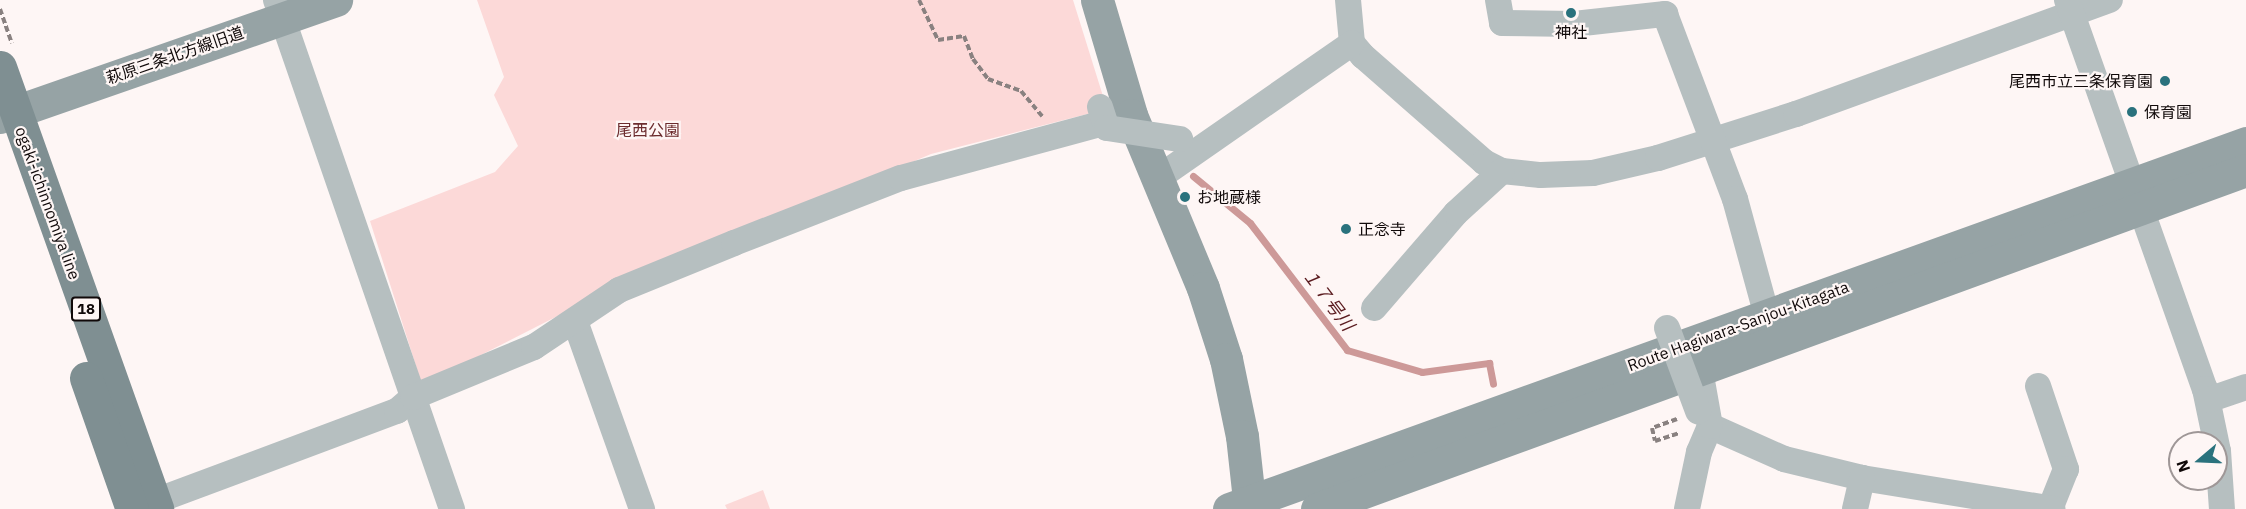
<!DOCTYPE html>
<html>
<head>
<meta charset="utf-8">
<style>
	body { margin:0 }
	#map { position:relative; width:2246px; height:509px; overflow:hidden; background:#fef6f5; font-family:"IBM Plex Sans","Noto Sans JP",sans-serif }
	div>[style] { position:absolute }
	.green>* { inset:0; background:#fcd9d8 }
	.stream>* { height:7px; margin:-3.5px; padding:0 3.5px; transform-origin:3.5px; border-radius:3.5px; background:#cd9998 }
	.path>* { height:4px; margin-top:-2px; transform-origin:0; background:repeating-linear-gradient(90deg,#898180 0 6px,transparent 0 9px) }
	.street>* { height:26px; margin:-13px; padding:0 13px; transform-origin:13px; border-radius:13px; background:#b6bfc0 }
	.secondary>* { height:33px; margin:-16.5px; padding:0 16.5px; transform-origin:16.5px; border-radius:16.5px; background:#96a3a5 }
	.primary>* { height:33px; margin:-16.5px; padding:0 16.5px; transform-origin:16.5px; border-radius:16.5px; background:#7f8f92 }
	.street-bridge>* { height:26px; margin:-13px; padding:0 13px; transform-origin:13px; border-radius:13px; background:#b6bfc0 }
	.dots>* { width:16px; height:16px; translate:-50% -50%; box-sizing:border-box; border:3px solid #fef6f5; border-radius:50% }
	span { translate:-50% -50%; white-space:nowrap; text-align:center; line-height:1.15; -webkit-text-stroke:4.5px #fef6f5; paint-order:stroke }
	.shield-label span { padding:2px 4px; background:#fef6f5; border:2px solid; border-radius:4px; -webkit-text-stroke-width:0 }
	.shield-label { font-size:15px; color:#100909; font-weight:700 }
	.poi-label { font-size:16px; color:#100909 }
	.right { translate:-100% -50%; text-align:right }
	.left { translate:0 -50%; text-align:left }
	.street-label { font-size:16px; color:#100909 }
	.park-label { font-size:16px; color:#6c2c2e }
	.water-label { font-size:18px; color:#5a1b1f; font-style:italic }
	.north { position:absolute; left:2168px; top:431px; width:60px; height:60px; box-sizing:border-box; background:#fef6f5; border:2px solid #9f9797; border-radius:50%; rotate:251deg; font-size:16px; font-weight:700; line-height:24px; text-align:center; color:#100909 }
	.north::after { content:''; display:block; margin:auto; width:21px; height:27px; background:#2a727d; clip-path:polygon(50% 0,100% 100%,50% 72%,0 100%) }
</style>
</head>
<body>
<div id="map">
	<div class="green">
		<div style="clip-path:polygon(477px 0,1073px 0,1107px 109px,931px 154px,589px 300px,422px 385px,370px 221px,495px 172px,518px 146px,494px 95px,504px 77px)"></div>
		<div style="clip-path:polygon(763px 490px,770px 509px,727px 509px,725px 505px)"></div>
	</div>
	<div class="stream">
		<div style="left:1193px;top:176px;width:74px;rotate:39.5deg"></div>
		<div style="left:1250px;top:223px;width:160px;rotate:52.6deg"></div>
		<div style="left:1347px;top:350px;width:78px;rotate:16.3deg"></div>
		<div style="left:1422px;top:372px;width:68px;rotate:-7.7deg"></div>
		<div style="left:1489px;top:363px;width:21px;rotate:79deg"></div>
	</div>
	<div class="path">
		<div style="left:919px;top:0;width:44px;rotate:64.6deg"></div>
		<div style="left:938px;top:40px;width:26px;rotate:-9deg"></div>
		<div style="left:964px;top:36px;width:25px;rotate:69deg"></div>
		<div style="left:973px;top:59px;width:25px;rotate:53deg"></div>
		<div style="left:988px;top:79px;width:35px;rotate:20deg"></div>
		<div style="left:1021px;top:91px;width:33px;rotate:50deg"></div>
		<div style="left:0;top:9px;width:36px;rotate:71deg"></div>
		<div style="left:1677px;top:419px;width:27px;rotate:160deg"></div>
		<div style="left:1652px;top:428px;width:13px;rotate:77deg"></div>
		<div style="left:1655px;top:441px;width:26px;rotate:-18deg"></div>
	</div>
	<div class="street">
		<div style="left:276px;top:0;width:539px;rotate:70.93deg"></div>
		<div style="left:1348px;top:0;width:43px;rotate:84.7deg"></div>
		<div style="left:1352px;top:43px;width:17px;rotate:50deg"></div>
		<div style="left:1363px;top:56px;width:161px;rotate:41.2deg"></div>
		<div style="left:1484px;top:162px;width:20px;rotate:27deg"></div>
		<div style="left:1502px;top:171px;width:39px;rotate:6deg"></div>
		<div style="left:1541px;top:175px;width:52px;rotate:-2.2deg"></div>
		<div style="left:1593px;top:173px;width:67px;rotate:-13deg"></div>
		<div style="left:1658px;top:158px;width:145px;rotate:-17.7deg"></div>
		<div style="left:1796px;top:114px;width:334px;rotate:-20deg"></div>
		<div style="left:1498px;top:0;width:23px;rotate:80deg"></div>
		<div style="left:1502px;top:23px;width:72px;rotate:0.8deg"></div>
		<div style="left:1574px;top:24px;width:92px;rotate:-6.3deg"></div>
		<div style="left:1665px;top:14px;width:198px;rotate:69.3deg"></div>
		<div style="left:1735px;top:199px;width:121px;rotate:74.7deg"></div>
		<div style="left:2067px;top:0;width:413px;rotate:70.5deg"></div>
		<div style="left:2205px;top:389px;width:63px;rotate:78.2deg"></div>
		<div style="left:2218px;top:451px;width:58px;rotate:86.1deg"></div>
		<div style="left:1158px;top:178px;width:236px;rotate:-34.8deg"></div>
		<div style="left:1374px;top:308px;width:125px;rotate:-49.2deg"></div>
		<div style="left:1456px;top:213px;width:62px;rotate:-42.4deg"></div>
		<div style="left:575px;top:321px;width:200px;rotate:70.4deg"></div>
		<div style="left:2038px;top:386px;width:88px;rotate:71.4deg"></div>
		<div style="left:2066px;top:469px;width:43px;rotate:111.8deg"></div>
		<div style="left:2208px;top:400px;width:40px;rotate:-18.9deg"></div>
		<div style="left:1710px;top:426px;width:81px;rotate:24deg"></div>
		<div style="left:1784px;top:459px;width:80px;rotate:13.7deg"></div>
		<div style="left:1862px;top:478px;width:193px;rotate:9.2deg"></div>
		<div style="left:137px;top:508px;width:278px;rotate:-20.5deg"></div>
		<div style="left:397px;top:411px;width:21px;rotate:-41deg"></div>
		<div style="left:413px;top:397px;width:131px;rotate:-22.5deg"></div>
		<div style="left:534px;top:347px;width:102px;rotate:-33.8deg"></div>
		<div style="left:619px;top:290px;width:124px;rotate:-22.2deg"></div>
		<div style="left:734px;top:243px;width:179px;rotate:-21.3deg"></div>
		<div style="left:901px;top:178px;width:232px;rotate:-15.2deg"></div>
		<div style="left:1687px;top:509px;width:58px;rotate:-78.1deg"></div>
		<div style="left:1699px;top:452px;width:28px;rotate:-67deg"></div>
		<div style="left:1710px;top:426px;width:57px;rotate:-100.1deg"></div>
		<div style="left:1855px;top:509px;width:32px;rotate:-77deg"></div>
	</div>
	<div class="secondary">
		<div style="left:1097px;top:0;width:120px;rotate:73.5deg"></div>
		<div style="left:1131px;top:115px;width:187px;rotate:67.4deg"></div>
		<div style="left:1203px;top:288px;width:75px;rotate:72.1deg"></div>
		<div style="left:1226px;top:359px;width:79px;rotate:78.3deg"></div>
		<div style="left:1242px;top:436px;width:73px;rotate:83.7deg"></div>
		<div style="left:0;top:117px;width:356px;rotate:-19.2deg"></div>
		<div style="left:1229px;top:509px;width:1081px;rotate:-19.79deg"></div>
		<div style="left:1317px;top:509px;width:989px;rotate:-20.05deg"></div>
	</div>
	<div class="primary">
		<div style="left:0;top:67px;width:469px;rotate:70.4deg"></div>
		<div style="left:86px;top:378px;width:139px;rotate:70.7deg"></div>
	</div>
	<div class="street-bridge">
		<div style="left:1100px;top:107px;width:22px;rotate:72deg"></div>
		<div style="left:1107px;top:128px;width:74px;rotate:8.6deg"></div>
		<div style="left:1667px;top:328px;width:89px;rotate:69.5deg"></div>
	</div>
	<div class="dots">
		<div style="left:1571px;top:13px;background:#2a727d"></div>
		<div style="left:2165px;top:81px;background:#2a727d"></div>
		<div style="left:2132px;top:112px;background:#2a727d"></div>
		<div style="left:1185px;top:197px;background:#2a727d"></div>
		<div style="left:1346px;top:229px;background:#2a727d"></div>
	</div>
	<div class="shield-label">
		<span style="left:86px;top:309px">18</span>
	</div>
	<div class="poi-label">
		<span style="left:1571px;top:32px">神社</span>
		<span class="right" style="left:2153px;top:81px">尾西市立三条保育園</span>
		<span class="left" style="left:2144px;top:112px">保育園</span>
		<span class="left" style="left:1197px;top:197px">お地蔵様</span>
		<span class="left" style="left:1358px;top:229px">正念寺</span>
	</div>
	<div class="street-label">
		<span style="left:175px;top:55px;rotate:-19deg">萩原三条北方線旧道</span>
		<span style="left:48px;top:203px;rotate:70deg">ogaki-ichinnomiya line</span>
		<span style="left:1738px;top:326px;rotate:-20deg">Route Hagiwara-Sanjou-Kitagata</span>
	</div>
	<div class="park-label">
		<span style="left:648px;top:130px">尾西公園</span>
	</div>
	<div class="water-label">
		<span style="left:1328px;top:300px;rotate:53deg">１７号川</span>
	</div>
	<div class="north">N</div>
</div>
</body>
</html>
